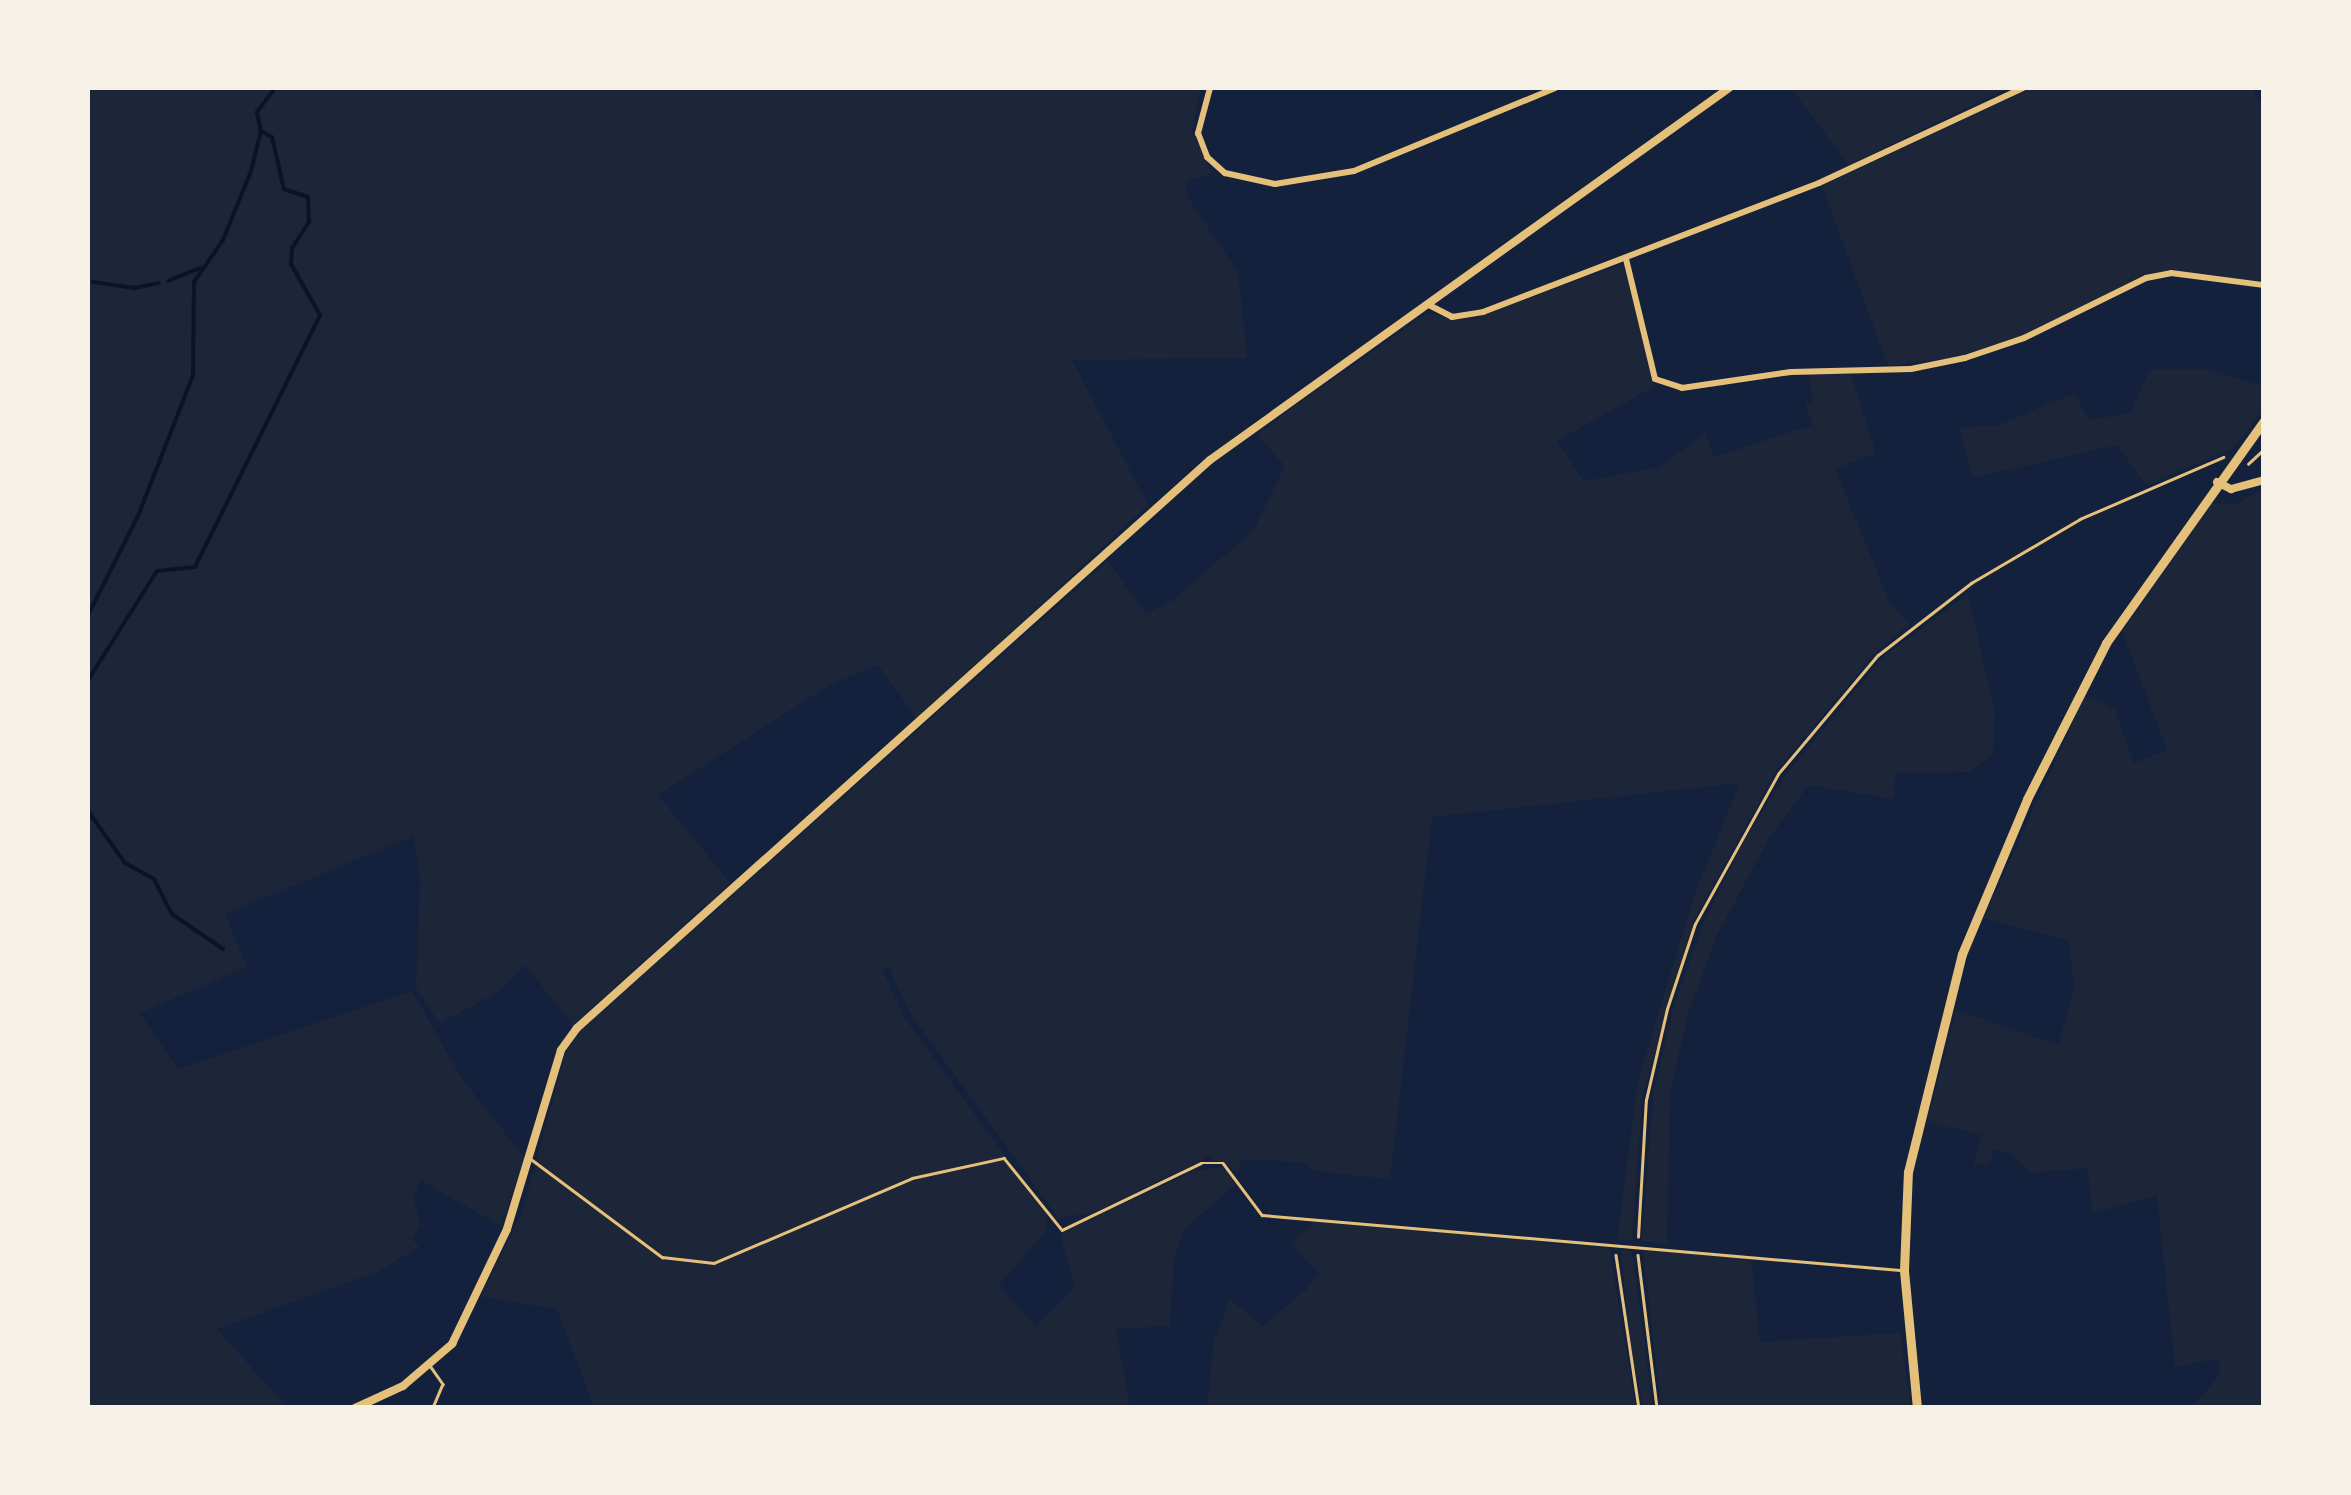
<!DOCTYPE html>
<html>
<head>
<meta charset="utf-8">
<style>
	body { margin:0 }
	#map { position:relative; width:2351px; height:1495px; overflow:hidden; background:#14213d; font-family:"Archivo Narrow",sans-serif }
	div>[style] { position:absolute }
	.green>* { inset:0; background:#1d2539 }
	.stream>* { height:4px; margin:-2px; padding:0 2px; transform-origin:2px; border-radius:2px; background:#0b132b }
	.path>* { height:2.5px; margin:-1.25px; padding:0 1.25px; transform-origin:1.25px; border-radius:1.25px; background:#e5c07b }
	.service>* { height:2.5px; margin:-1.25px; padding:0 1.25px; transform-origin:1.25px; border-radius:1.25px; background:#e5c07b }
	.minor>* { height:6px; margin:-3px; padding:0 3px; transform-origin:3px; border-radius:3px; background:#e5c07b }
	.tertiary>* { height:8px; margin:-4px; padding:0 4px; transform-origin:4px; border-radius:4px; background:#e5c07b }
	.secondary>* { height:9px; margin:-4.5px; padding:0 4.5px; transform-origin:4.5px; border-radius:4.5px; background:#e5c07b }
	span { translate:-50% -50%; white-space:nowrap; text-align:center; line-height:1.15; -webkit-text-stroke:10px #f6f1e7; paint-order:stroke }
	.frame { position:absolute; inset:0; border:90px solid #f6f1e7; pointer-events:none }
</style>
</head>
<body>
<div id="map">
	<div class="green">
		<div style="clip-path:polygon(88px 88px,1201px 88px,1192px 131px,1212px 173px,1185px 182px,1188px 198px,1238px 272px,1247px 358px,1072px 360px,1148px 505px,917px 719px,878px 665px,828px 686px,658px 795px,730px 883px,573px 1025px,525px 965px,502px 990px,440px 1023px,416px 988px,420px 881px,414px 836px,225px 914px,247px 967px,140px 1013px,178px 1069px,412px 991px,462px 1079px,525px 1158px,501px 1226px,420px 1180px,414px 1198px,420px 1225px,412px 1240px,420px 1246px,379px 1271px,217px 1329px,287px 1407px,88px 1407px)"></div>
		<div style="clip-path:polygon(1791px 88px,2008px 88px,1849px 165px)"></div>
		<div style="clip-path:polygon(2032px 88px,2252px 88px,2263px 109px,2263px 281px,2170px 270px,2142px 276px,2022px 337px,1965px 355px,1888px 366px,1822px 186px)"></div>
		<div style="clip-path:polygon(1623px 264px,1655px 386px,1557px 441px,1584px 481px,1660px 467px,1705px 433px,1714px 457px,1813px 425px,1805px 404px,1813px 401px,1808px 374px,1851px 375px,1876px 453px,1835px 469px,1890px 603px,1909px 624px,1875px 653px,1776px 771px,1693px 922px,1642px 1097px,1632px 1240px,1617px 1239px,1638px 1081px,1696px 890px,1740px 783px,1432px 817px,1390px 1179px,1315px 1171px,1300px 1162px,1242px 1159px,1239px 1172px,1208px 1157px,1099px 1210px,1059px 1219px,910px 1013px,889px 968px,882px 969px,904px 1017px,1046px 1213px,1047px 1229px,999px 1285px,1035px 1326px,1075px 1288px,1060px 1234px,1194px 1171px,1222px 1167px,1237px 1184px,1186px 1227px,1174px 1257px,1170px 1326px,1116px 1329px,1130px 1407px,594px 1407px,557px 1309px,481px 1297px,522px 1212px,565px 1055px,580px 1031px,1108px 561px,1146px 614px,1173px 600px,1254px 530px,1285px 466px,1257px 435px,1300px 402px,1427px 314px,1473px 319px)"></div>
		<div style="clip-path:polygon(2150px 369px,2206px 369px,2263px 386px,2263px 410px,2233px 448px,2146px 485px,2117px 445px,1973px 478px,1959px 428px,1999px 425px,2075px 393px,2088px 420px,2130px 413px)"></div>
		<div style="clip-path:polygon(2263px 489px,2263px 1407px,2191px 1407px,2220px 1375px,2219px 1358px,2175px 1367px,2157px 1196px,2093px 1213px,2087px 1168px,2030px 1173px,2012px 1154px,1993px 1149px,1990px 1163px,1973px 1165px,1982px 1135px,1927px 1122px,1956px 1010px,2058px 1045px,2074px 989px,2069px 941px,1984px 918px,2085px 696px,2114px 708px,2134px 763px,2167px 750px,2122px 631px,2212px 503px,2234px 505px)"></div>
		<div style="clip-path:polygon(1968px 594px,1995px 714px,1993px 755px,1968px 772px,1896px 773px,1893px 799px,1809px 785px,1769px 838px,1717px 935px,1689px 1011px,1670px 1091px,1667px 1244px,1642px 1241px,1653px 1094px,1673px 1009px,1702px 926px,1743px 843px,1785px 776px,1882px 658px)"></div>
		<div style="clip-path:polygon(1316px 1221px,1609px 1248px,1636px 1407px,1207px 1408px,1214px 1340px,1230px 1299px,1262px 1326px,1306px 1290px,1319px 1274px,1291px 1244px)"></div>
		<div style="clip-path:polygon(1621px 1249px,1632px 1251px,1653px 1407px,1643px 1407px,1631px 1348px)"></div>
		<div style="clip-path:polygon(1643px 1250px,1751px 1259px,1760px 1342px,1900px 1333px,1911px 1407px,1661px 1407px)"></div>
	</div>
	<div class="stream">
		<div style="left:168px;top:281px;width:35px;rotate:-22deg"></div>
		<div style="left:93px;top:282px;width:42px;rotate:8.1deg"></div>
		<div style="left:135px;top:288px;width:24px;rotate:-12deg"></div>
		<div style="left:88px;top:615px;width:111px;rotate:-63.2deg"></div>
		<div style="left:138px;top:516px;width:150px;rotate:-68.6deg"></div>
		<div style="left:193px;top:376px;width:94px;rotate:-89.4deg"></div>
		<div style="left:194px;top:282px;width:51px;rotate:-55.4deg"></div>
		<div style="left:223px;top:240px;width:74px;rotate:-67.9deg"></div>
		<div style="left:251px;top:171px;width:41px;rotate:-76deg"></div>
		<div style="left:261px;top:131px;width:19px;rotate:-102deg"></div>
		<div style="left:257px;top:112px;width:30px;rotate:-53deg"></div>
		<div style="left:88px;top:680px;width:129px;rotate:-57.7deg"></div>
		<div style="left:157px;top:571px;width:38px;rotate:-6deg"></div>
		<div style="left:195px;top:567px;width:281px;rotate:-63.6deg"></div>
		<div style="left:320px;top:315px;width:59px;rotate:-119.6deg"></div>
		<div style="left:291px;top:264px;width:16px;rotate:-86deg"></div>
		<div style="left:292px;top:248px;width:31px;rotate:-57deg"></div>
		<div style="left:309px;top:222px;width:25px;rotate:-92deg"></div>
		<div style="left:308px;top:197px;width:25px;rotate:-162deg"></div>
		<div style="left:284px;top:189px;width:53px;rotate:-103deg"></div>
		<div style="left:272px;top:137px;width:13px;rotate:-151deg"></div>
		<div style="left:88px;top:811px;width:64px;rotate:54.6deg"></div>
		<div style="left:125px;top:863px;width:33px;rotate:29deg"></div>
		<div style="left:154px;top:879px;width:39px;rotate:63deg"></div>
		<div style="left:172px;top:914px;width:62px;rotate:34.5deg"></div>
	</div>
	<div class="path">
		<div style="left:2248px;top:464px;width:22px;rotate:-43deg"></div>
		<div style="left:1638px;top:1237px;width:137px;rotate:-86.7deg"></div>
		<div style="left:1646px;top:1100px;width:93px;rotate:-77deg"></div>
		<div style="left:1667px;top:1009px;width:89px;rotate:-71.8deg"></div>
		<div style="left:1695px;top:924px;width:171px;rotate:-61deg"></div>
		<div style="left:1778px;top:774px;width:155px;rotate:-50deg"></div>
		<div style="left:1878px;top:655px;width:118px;rotate:-37.7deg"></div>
		<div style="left:1971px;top:583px;width:126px;rotate:-30.4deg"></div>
		<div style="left:2080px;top:519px;width:156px;rotate:-23.4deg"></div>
		<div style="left:1616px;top:1255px;width:155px;rotate:81.5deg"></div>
		<div style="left:1638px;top:1255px;width:154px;rotate:82.9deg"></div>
	</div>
	<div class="service">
		<div style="left:531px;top:1159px;width:164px;rotate:36.8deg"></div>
		<div style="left:662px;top:1257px;width:52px;rotate:6.6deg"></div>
		<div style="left:714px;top:1263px;width:215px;rotate:-23.2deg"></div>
		<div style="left:912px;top:1178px;width:94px;rotate:-12.3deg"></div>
		<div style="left:1004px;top:1158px;width:92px;rotate:51.1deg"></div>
		<div style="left:1062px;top:1230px;width:154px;rotate:-25.7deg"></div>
		<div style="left:1201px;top:1163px;width:22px"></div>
		<div style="left:1223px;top:1163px;width:65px;rotate:53.1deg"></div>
		<div style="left:1262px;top:1215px;width:640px;rotate:4.93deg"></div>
		<div style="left:431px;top:1367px;width:21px;rotate:55deg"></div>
		<div style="left:443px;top:1384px;width:26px;rotate:113deg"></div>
	</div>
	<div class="minor">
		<div style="left:1210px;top:88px;width:47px;rotate:104.9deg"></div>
		<div style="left:1198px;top:133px;width:26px;rotate:69deg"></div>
		<div style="left:1207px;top:157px;width:24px;rotate:42deg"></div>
		<div style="left:1225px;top:173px;width:51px;rotate:12.4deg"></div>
		<div style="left:1275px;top:184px;width:80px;rotate:-9.3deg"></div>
		<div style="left:1354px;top:171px;width:217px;rotate:-22.4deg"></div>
		<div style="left:1626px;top:259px;width:123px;rotate:76.4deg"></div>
		<div style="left:1655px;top:379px;width:28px;rotate:18deg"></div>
		<div style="left:1682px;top:388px;width:110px;rotate:-8.4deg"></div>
		<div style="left:1791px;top:372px;width:120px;rotate:-1.4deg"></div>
		<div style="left:1911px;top:369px;width:55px;rotate:-11.5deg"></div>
		<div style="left:1965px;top:358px;width:62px;rotate:-18.7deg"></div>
		<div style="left:2024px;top:338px;width:136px;rotate:-26.2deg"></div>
		<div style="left:2146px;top:278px;width:25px;rotate:-11deg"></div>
		<div style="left:2171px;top:273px;width:94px;rotate:7.4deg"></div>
		<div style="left:1427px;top:304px;width:28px;rotate:27deg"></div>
		<div style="left:1452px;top:317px;width:31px;rotate:-9deg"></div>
		<div style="left:1483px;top:312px;width:360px;rotate:-21deg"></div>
		<div style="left:1819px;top:183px;width:225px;rotate:-25deg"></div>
	</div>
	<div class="tertiary">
		<div style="left:2217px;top:482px;width:16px;rotate:27deg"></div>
		<div style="left:2231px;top:489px;width:34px;rotate:-15deg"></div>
		<div style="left:355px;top:1408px;width:53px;rotate:-24.6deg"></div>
		<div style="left:403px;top:1386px;width:65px;rotate:-40.6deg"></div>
		<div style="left:452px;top:1344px;width:127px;rotate:-64.4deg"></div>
		<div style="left:507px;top:1229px;width:187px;rotate:-73.2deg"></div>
		<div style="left:561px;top:1050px;width:27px;rotate:-54deg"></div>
		<div style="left:577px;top:1028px;width:850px;rotate:-41.9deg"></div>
		<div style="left:1210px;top:460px;width:639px;rotate:-35.63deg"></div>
	</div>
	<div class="secondary">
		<div style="left:1917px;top:1408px;width:139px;rotate:-95.4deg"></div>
		<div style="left:1904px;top:1270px;width:98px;rotate:-87.7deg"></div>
		<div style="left:1908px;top:1172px;width:225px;rotate:-76.1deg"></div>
		<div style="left:1962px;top:954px;width:168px;rotate:-67.2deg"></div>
		<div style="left:2027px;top:799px;width:175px;rotate:-63.1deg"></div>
		<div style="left:2106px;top:643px;width:272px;rotate:-54.6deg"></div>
	</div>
	<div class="frame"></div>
</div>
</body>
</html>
